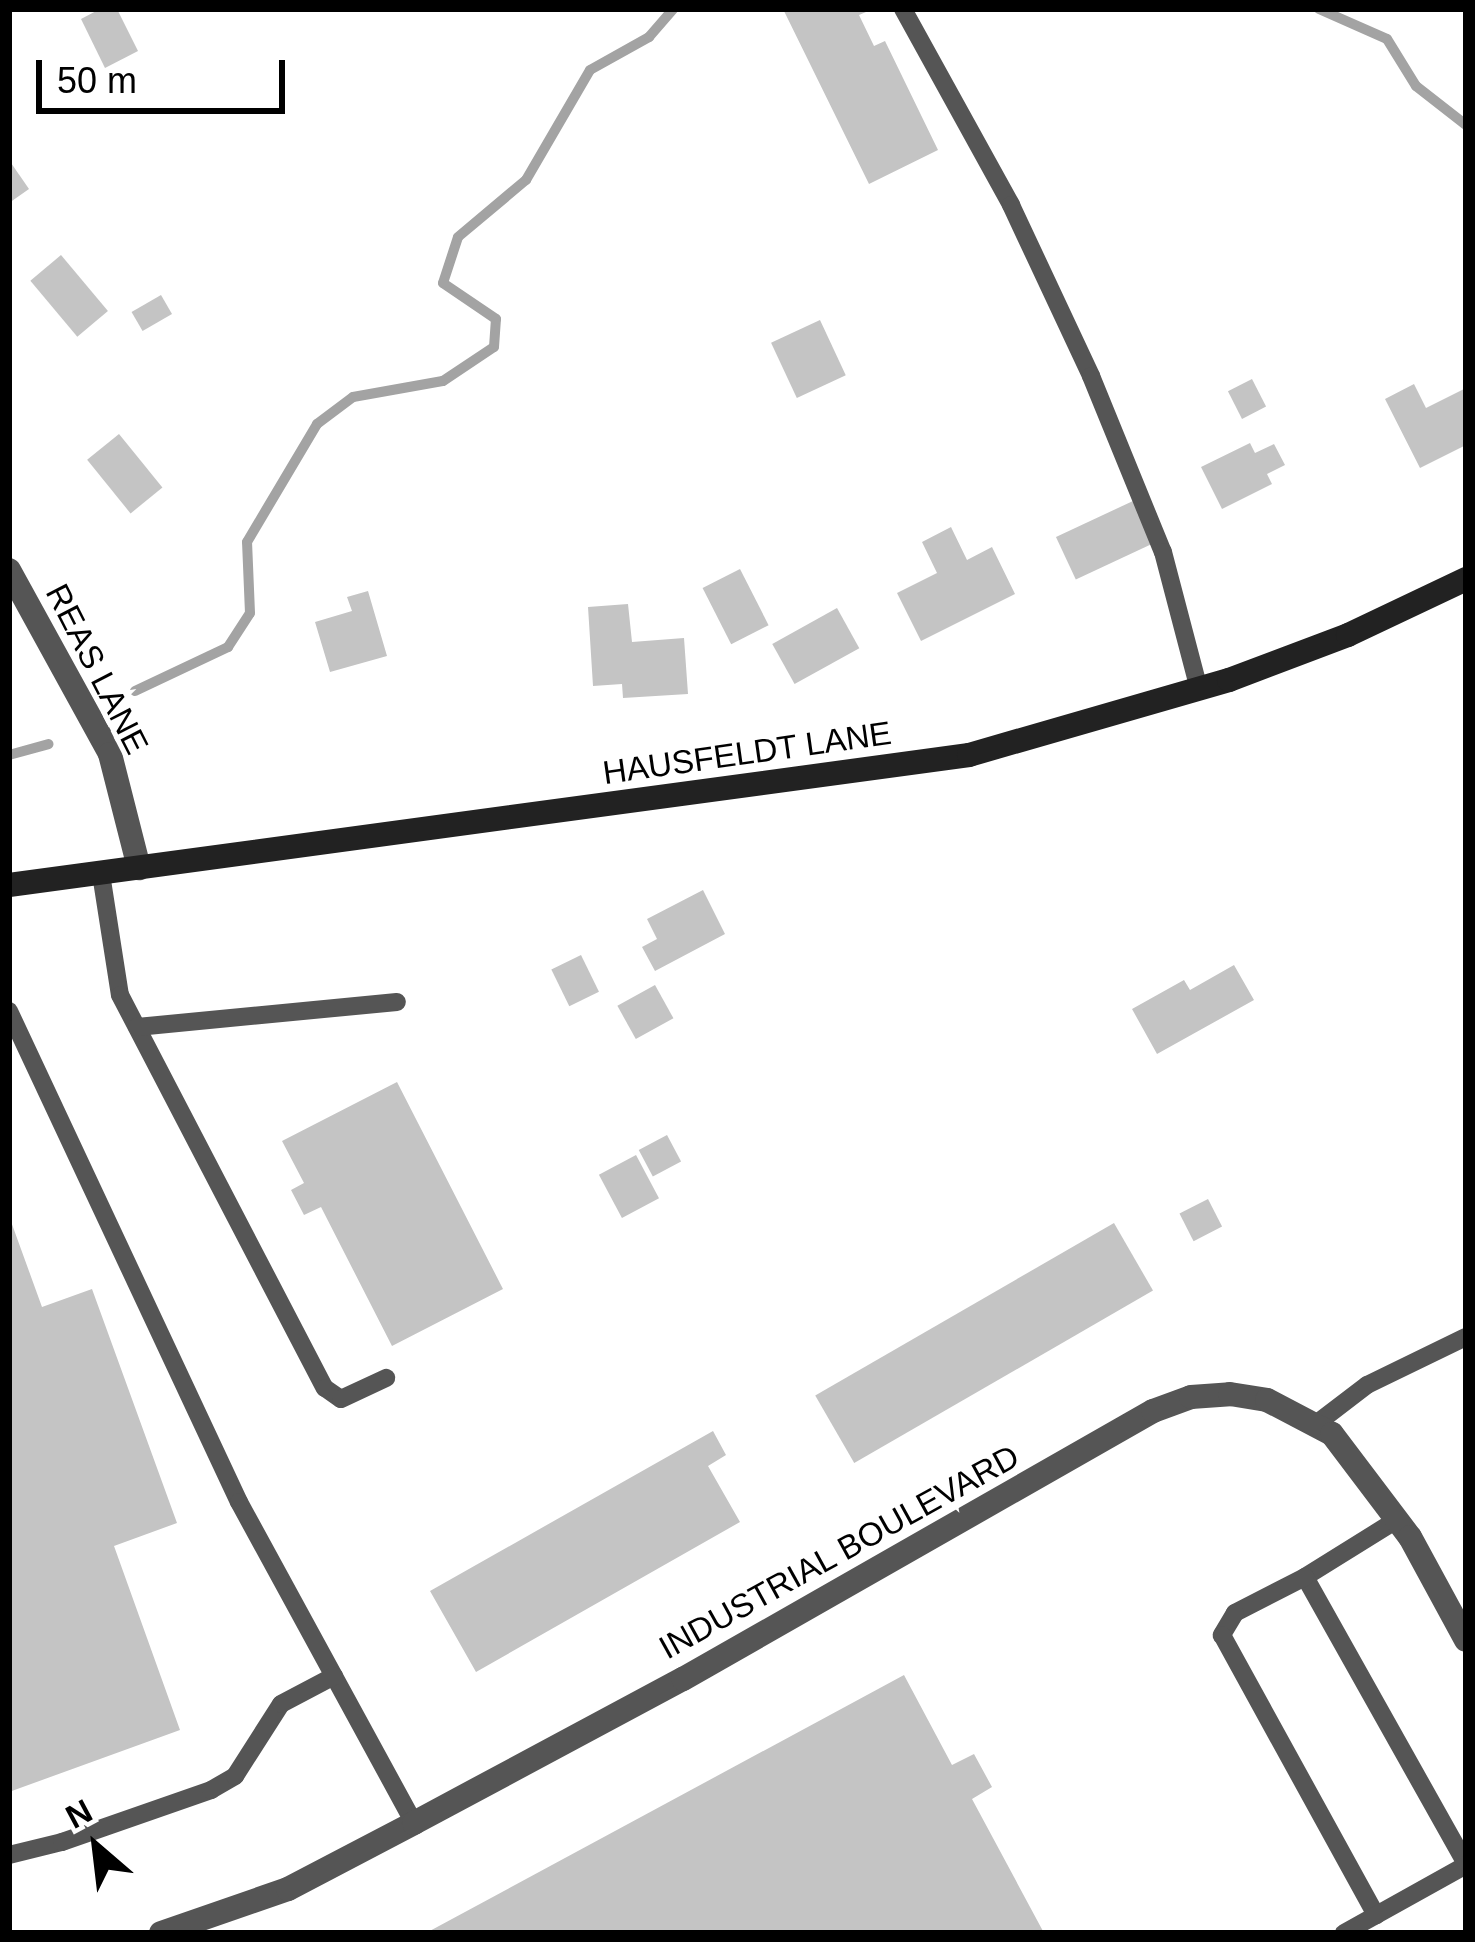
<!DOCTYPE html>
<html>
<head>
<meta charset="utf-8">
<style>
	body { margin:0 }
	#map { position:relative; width:1475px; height:1942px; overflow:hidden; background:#fff; font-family:Arial,sans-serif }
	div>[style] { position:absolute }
	.stream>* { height:10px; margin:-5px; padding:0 5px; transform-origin:5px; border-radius:5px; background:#a3a3a3 }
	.building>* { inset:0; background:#c4c4c4; transform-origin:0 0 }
	.lane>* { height:18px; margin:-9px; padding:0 9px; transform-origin:9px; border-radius:9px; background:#555 }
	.street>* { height:24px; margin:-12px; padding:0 12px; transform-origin:12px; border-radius:12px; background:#555 }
	.secondary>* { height:24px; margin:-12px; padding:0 12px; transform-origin:12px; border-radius:12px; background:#222 }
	span { translate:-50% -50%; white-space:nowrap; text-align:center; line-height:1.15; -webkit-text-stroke:10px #fff; paint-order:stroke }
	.street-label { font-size:33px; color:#000 }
	.frame { position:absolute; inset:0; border:12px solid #000; pointer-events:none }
	.north { position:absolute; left:36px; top:1786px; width:120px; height:120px; -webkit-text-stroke:9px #fff; paint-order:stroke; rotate:332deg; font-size:33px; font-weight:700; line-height:48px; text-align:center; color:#000 }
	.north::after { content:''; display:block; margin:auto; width:42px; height:54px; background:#000; clip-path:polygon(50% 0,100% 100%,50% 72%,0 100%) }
	.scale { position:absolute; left:36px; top:60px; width:249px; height:54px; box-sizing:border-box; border:6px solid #000; border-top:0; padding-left:15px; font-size:36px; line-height:42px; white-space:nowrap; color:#000; -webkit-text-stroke:9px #fff; paint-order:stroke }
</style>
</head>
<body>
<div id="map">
	<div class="stream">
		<div style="left:1319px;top:9px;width:74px;rotate:23.8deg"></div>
		<div style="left:1387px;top:39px;width:55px;rotate:58.3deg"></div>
		<div style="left:1416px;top:86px;width:63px;rotate:38deg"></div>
		<div style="left:135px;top:691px;width:103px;rotate:-25.3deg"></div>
		<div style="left:228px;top:647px;width:40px;rotate:-57.1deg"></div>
		<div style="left:250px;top:613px;width:71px;rotate:-92.4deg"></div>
		<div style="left:247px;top:542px;width:137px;rotate:-59.3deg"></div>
		<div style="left:317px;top:424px;width:45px;rotate:-36.9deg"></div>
		<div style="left:353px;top:397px;width:91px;rotate:-10.1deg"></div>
		<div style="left:443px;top:381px;width:61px;rotate:-33.7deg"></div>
		<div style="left:494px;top:347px;width:28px;rotate:-86deg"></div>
		<div style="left:496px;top:319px;width:64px;rotate:-145.8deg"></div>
		<div style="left:443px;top:283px;width:48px;rotate:-71.9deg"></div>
		<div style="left:458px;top:237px;width:89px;rotate:-40deg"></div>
		<div style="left:526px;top:180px;width:127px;rotate:-59.8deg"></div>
		<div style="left:590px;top:70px;width:68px;rotate:-29.2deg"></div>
		<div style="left:649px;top:37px;width:37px;rotate:-49deg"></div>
		<div style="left:9px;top:755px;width:41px;rotate:-15.4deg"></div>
	</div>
	<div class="building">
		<div style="clip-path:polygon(100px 9px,117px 9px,138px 51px,105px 68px,81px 19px)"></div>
		<div style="clip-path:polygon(783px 9px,873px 9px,859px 15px,874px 46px,885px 41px,938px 150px,869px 184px)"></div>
		<div style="clip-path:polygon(9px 160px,29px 189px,9px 203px)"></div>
		<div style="left:61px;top:255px;width:73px;height:40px;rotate:50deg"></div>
		<div style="left:161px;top:295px;width:22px;height:34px;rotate:60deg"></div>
		<div style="left:820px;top:320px;width:61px;height:54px;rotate:65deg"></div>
		<div style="left:1252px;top:379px;width:31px;height:27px;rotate:63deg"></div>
		<div style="clip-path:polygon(1414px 384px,1426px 408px,1466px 388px,1466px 445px,1420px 468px,1385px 399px)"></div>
		<div style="left:119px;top:434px;width:69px;height:41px;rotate:51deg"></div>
		<div style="clip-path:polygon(1250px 443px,1255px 453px,1274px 444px,1285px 465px,1267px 474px,1272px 484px,1222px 509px,1201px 467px)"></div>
		<div style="left:1133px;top:501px;width:47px;height:85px;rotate:65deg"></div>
		<div style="clip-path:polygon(951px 527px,967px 560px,992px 547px,1015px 594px,921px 641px,897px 593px,937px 573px,922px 542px)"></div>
		<div style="left:740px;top:569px;width:63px;height:42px;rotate:63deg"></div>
		<div style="clip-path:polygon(368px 591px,387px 656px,330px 672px,315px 622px,352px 611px,347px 597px)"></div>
		<div style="clip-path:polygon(628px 604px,632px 642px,684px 638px,688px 694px,623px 698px,622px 684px,593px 686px,588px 607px)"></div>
		<div style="left:837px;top:608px;width:46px;height:74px;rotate:61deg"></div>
		<div style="clip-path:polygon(703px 890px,725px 934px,655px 971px,642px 947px,657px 939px,647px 919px)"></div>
		<div style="left:581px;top:955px;width:41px;height:33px;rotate:64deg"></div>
		<div style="clip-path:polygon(1234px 965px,1254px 1000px,1157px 1054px,1132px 1009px,1184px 980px,1190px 990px)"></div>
		<div style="left:655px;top:985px;width:38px;height:43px;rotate:61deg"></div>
		<div style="clip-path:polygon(397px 1082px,503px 1289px,392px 1346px,321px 1207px,304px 1215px,291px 1190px,304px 1183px,282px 1141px)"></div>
		<div style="left:667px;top:1135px;width:30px;height:32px;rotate:62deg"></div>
		<div style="left:636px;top:1155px;width:49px;height:42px;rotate:62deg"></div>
		<div style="left:1208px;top:1199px;width:31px;height:32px;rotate:63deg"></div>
		<div style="clip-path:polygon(9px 1216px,42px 1307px,92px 1289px,177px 1523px,114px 1546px,180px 1730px,9px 1792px)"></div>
		<div style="left:1114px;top:1223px;width:78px;height:345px;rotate:60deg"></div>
		<div style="clip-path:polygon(713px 1431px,726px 1455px,708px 1466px,740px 1522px,476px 1672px,430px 1591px)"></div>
		<div style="clip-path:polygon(904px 1675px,952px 1765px,974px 1754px,992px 1787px,972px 1799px,1044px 1933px,426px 1933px)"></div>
	</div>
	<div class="lane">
		<div style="left:903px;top:9px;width:224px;rotate:61.1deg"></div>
		<div style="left:1011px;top:205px;width:189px;rotate:64.9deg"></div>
		<div style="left:1091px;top:376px;width:190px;rotate:67.8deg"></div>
		<div style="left:1163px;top:552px;width:142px;rotate:75.3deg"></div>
		<div style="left:101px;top:874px;width:122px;rotate:81.1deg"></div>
		<div style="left:120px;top:995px;width:443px;rotate:62.5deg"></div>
		<div style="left:325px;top:1388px;width:19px;rotate:35deg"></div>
		<div style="left:341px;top:1399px;width:50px;rotate:-25deg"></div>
		<div style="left:9px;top:1011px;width:542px;rotate:64.9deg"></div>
		<div style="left:239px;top:1502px;width:366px;rotate:61.4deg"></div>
		<div style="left:137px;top:1027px;width:261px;rotate:-5.5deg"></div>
		<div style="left:1316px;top:1424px;width:64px;rotate:-37.4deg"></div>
		<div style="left:1367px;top:1385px;width:110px;rotate:-25.9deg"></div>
		<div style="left:1398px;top:1519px;width:110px;rotate:148.1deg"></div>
		<div style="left:1305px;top:1577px;width:329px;rotate:60.7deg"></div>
		<div style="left:1305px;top:1577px;width:79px;rotate:152.8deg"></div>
		<div style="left:1235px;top:1613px;width:26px;rotate:121deg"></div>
		<div style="left:1222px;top:1635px;width:320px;rotate:61.2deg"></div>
		<div style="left:9px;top:1855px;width:55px;rotate:-13.8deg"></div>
		<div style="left:62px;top:1842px;width:158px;rotate:-19.2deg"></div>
		<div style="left:211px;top:1790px;width:28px;rotate:-30deg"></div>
		<div style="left:235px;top:1776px;width:85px;rotate:-57.4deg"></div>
		<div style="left:281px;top:1704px;width:60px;rotate:-27.8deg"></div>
		<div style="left:1344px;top:1933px;width:140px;rotate:-29.1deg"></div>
	</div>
	<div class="street">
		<div style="left:9px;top:570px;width:210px;rotate:61.2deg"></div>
		<div style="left:110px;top:754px;width:118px;rotate:75.7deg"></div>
		<div style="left:161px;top:1933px;width:134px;rotate:-19.1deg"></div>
		<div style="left:288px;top:1889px;width:142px;rotate:-27.6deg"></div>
		<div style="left:414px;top:1823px;width:305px;rotate:-28.2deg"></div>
		<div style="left:683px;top:1679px;width:541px;rotate:-29.69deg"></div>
		<div style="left:1153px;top:1411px;width:40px;rotate:-20.2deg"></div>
		<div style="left:1191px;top:1397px;width:39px;rotate:-4deg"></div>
		<div style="left:1230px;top:1394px;width:37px;rotate:9deg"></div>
		<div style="left:1267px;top:1400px;width:73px;rotate:27.6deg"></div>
		<div style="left:1332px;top:1434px;width:129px;rotate:52.9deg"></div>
		<div style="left:1410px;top:1537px;width:117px;rotate:61.5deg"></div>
	</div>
	<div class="secondary">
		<div style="left:9px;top:885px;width:969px;rotate:-7.71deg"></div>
		<div style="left:969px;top:755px;width:271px;rotate:-16.1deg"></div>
		<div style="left:1229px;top:680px;width:127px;rotate:-20.7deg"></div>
		<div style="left:1348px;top:635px;width:131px;rotate:-25.4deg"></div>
	</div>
	<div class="street-label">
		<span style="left:97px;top:669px;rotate:63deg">REAS LANE</span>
		<span style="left:747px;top:753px;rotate:-8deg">HAUSFELDT LANE</span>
		<span style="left:839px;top:1552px;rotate:-29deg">INDUSTRIAL BOULEVARD</span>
	</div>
	<div class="frame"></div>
	<div class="north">N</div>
	<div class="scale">50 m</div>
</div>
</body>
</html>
